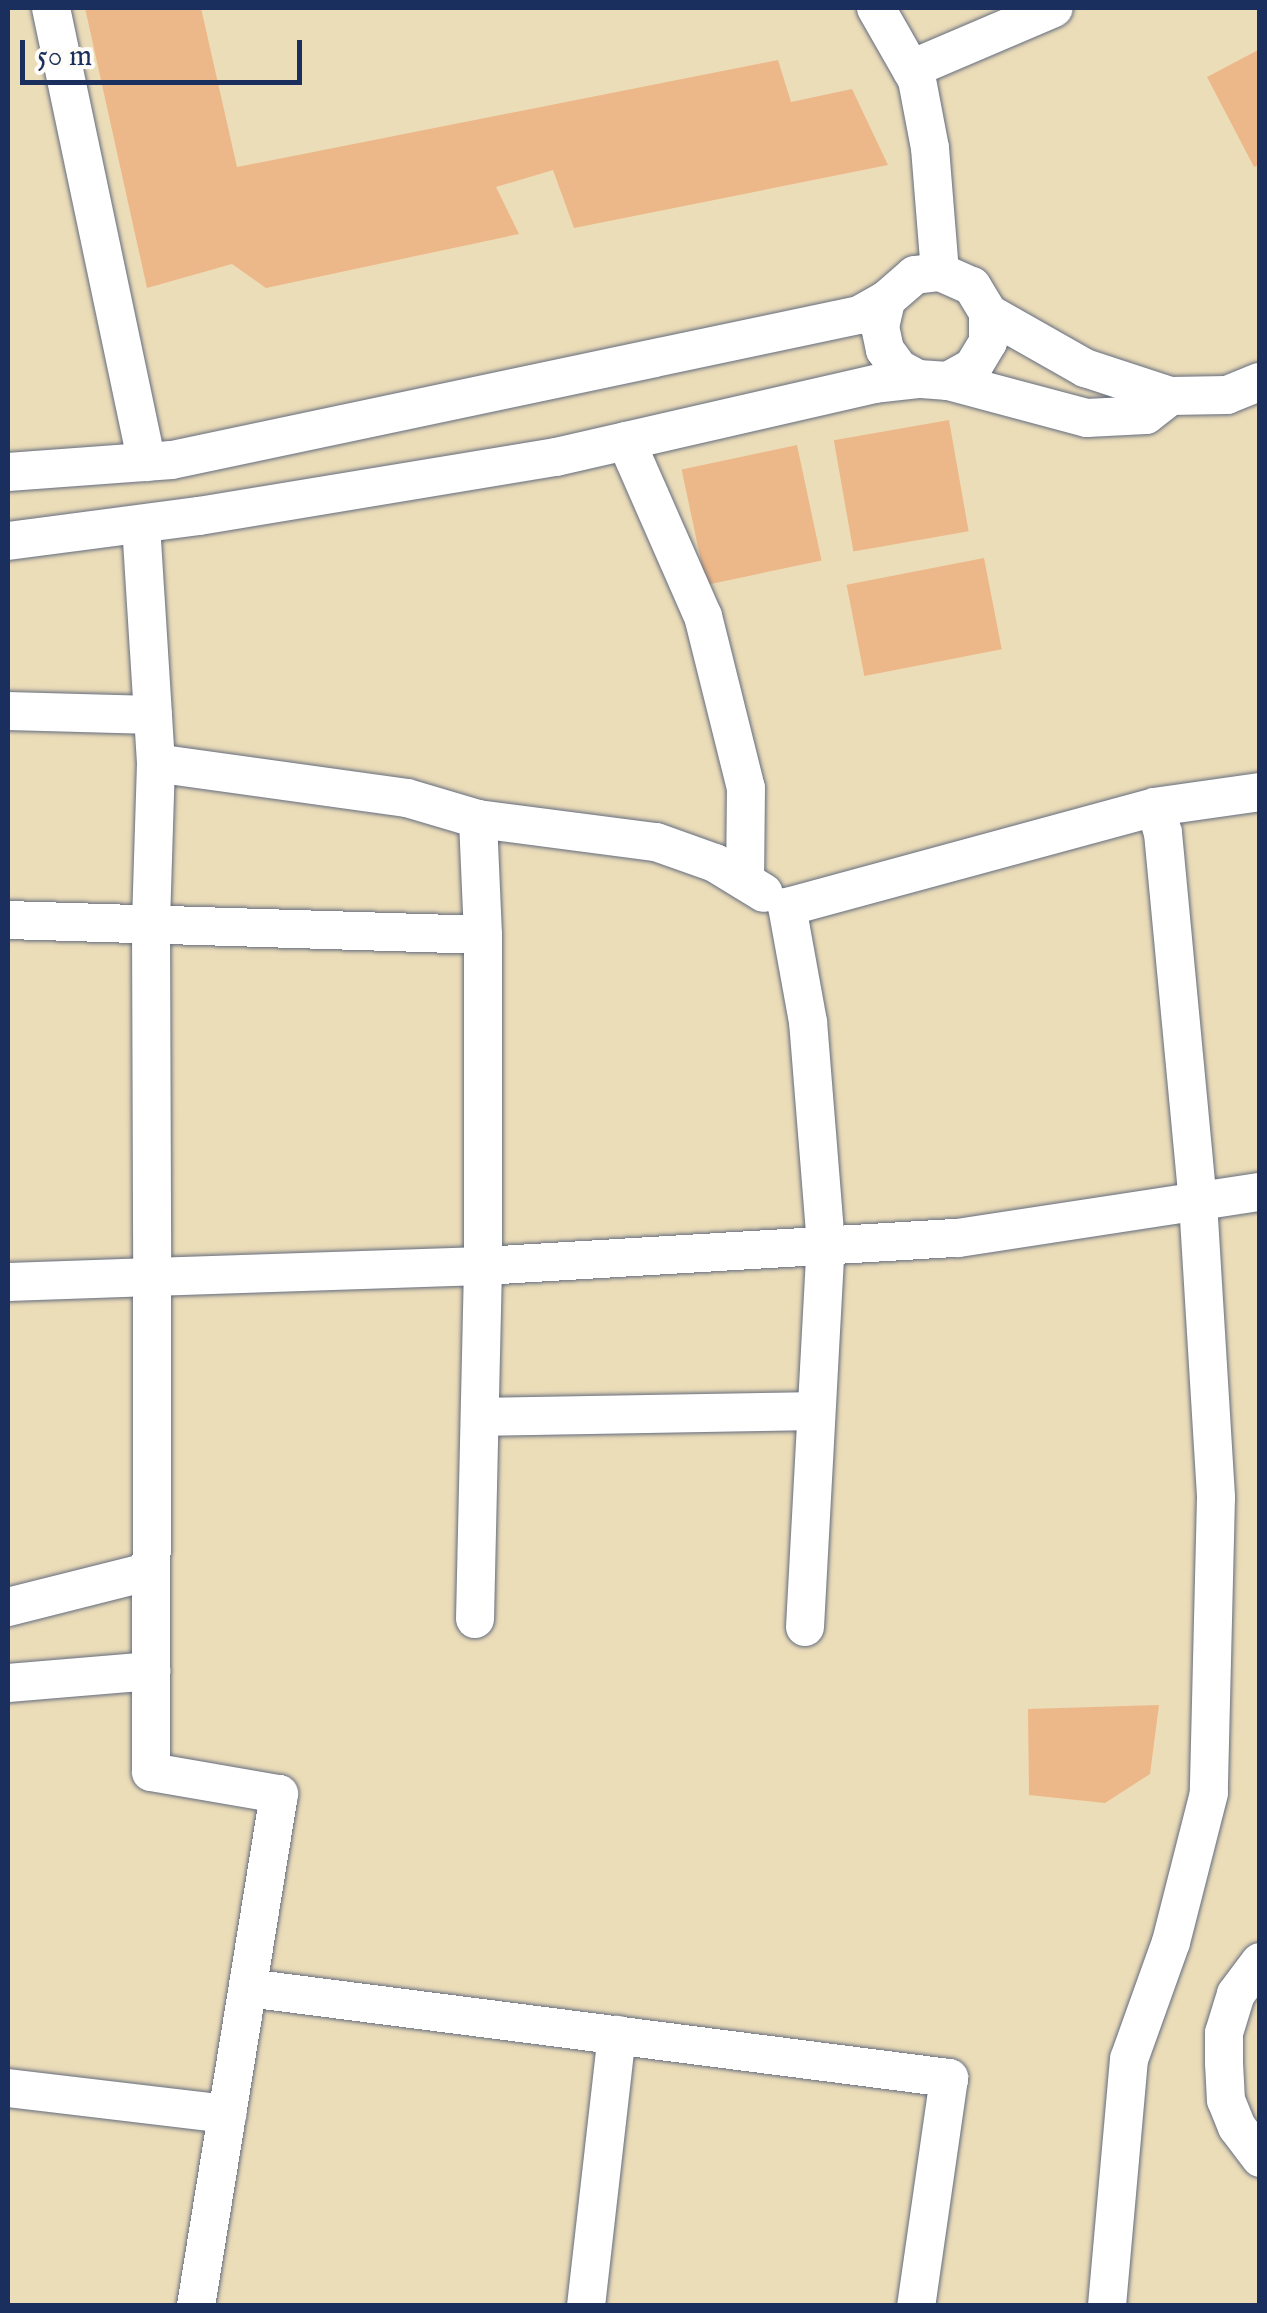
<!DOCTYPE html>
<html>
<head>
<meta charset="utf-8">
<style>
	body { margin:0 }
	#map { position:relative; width:1267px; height:2313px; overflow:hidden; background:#ecddb9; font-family:"IM FELL English",serif }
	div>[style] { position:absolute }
	.building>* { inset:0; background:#edb889; transform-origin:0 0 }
	.roads { filter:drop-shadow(0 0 2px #646c7e) drop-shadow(0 0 2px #646c7e) }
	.minor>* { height:38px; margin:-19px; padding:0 19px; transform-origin:19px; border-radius:19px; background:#fff }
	span { translate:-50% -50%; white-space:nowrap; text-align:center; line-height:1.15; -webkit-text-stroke:10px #fdfcf7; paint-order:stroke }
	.frame { position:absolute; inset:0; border:10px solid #1b2f5e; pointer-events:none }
	.scale { position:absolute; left:20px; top:40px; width:282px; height:45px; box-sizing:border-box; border:5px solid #1b2f5e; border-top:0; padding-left:12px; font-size:30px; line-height:35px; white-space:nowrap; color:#1b2f5e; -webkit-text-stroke:8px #fdfcf7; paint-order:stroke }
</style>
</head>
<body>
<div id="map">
	<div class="building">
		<div style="clip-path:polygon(85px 8px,201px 8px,237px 167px,778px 60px,791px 102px,852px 89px,888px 165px,574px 228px,553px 170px,496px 187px,519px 234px,266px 288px,232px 264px,147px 288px)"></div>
		<div style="clip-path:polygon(1260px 49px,1260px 164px,1254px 167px,1207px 77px)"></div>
		<div style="left:949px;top:420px;width:113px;height:117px;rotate:80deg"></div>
		<div style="left:797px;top:445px;width:118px;height:118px;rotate:78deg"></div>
		<div style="left:984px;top:558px;width:93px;height:140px;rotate:79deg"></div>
		<div style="clip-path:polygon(1159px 1705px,1150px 1774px,1105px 1803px,1029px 1795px,1028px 1709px)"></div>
	</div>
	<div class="roads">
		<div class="minor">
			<div style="left:51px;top:8px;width:464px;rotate:78.1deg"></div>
			<div style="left:876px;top:8px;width:83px;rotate:60.3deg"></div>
			<div style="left:917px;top:80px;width:69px;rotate:79.2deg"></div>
			<div style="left:930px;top:148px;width:124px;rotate:85.4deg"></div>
			<div style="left:911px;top:69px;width:155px;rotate:-23.1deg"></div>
			<div style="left:988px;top:313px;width:112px;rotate:29.6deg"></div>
			<div style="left:1085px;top:368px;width:89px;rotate:18.2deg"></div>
			<div style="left:1170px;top:396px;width:57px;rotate:-1deg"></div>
			<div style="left:1227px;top:395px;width:35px;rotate:-22deg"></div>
			<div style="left:948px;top:381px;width:144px;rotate:14.9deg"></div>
			<div style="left:1087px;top:418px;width:59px;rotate:-2.9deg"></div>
			<div style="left:1146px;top:415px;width:31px;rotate:-38deg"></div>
			<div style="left:626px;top:441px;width:191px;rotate:66.3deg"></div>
			<div style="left:703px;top:616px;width:177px;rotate:76deg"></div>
			<div style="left:746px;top:788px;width:93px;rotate:90.6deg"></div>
			<div style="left:8px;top:472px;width:164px;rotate:-4.2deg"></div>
			<div style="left:172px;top:460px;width:702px;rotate:-11.92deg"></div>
			<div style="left:859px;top:315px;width:31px;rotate:-29deg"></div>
			<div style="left:886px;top:300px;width:38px;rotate:-41deg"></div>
			<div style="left:915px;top:275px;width:25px;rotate:-7deg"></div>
			<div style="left:940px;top:272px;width:35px;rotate:24deg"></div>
			<div style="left:972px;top:286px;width:31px;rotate:59deg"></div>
			<div style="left:988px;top:313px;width:29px;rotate:90deg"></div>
			<div style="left:988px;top:342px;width:29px;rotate:121deg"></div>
			<div style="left:973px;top:367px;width:29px;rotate:151deg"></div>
			<div style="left:948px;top:381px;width:30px;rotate:-176deg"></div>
			<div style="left:918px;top:379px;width:21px;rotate:-152deg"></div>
			<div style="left:899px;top:369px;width:24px;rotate:-126deg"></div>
			<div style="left:885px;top:350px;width:24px;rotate:-102deg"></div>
			<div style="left:880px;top:327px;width:28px;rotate:-77deg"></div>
			<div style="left:8px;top:541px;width:193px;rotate:-7.5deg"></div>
			<div style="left:199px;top:516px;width:362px;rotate:-9.4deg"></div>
			<div style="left:556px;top:457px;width:327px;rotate:-12.9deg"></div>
			<div style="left:875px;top:384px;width:43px;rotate:-6.6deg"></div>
			<div style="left:8px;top:711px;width:145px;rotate:1.6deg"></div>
			<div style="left:156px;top:763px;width:161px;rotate:91.8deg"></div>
			<div style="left:151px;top:924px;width:353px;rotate:89.8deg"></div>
			<div style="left:152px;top:1277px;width:331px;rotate:-1.9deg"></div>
			<div style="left:483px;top:1266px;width:476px;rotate:-3.4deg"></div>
			<div style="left:958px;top:1238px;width:305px;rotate:-8.7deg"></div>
			<div style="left:1155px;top:807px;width:106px;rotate:-8.1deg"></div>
			<div style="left:478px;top:819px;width:179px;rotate:7.4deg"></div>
			<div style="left:656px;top:842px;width:63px;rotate:19.6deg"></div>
			<div style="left:715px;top:863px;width:57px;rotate:31.5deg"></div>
			<div style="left:8px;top:920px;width:475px;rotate:1.8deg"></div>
			<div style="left:483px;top:935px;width:116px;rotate:-92.5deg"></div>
			<div style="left:478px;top:819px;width:74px;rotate:-163.5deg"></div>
			<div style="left:407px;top:798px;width:253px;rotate:-172.1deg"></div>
			<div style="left:156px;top:763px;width:239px;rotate:-93.6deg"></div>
			<div style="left:8px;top:1282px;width:144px;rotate:-2deg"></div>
			<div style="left:152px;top:1277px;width:495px;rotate:90.1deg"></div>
			<div style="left:151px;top:1772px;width:130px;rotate:9.8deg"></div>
			<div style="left:279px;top:1794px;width:519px;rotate:99.21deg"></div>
			<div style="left:480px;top:1417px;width:334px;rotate:-1deg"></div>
			<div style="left:8px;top:1607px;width:147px;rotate:-14.1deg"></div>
			<div style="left:475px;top:1619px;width:353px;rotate:-88.7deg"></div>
			<div style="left:483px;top:1266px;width:331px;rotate:-90deg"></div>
			<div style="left:805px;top:1627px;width:383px;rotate:-86.9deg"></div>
			<div style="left:826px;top:1245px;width:224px;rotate:-94.6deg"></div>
			<div style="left:808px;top:1022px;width:117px;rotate:-100.3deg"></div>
			<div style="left:787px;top:907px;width:381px;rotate:-15.2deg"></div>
			<div style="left:1155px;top:807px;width:27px;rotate:73deg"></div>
			<div style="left:1163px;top:833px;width:371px;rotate:84.6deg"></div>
			<div style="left:1198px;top:1202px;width:296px;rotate:86.5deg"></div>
			<div style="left:1216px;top:1497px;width:296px;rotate:91.4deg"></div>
			<div style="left:1209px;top:1793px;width:154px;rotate:104.3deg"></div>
			<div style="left:1171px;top:1942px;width:124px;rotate:109.7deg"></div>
			<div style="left:1129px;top:2059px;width:248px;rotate:95.1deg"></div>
			<div style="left:8px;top:1683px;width:144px;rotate:-4.8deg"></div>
			<div style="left:1260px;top:1962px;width:40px;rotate:127deg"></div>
			<div style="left:1236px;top:1994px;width:41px;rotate:107.1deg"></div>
			<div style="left:1224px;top:2033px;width:30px;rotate:90deg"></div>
			<div style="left:1224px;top:2063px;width:37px;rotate:87deg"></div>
			<div style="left:1226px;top:2100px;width:29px;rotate:68deg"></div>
			<div style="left:1237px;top:2127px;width:39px;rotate:53deg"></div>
			<div style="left:248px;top:1988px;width:707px;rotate:7.32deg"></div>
			<div style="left:949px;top:2078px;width:230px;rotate:98.2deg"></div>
			<div style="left:8px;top:2088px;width:221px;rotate:6.8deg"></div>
			<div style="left:586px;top:2306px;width:273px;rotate:-83.5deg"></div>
		</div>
	</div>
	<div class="frame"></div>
	<div class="scale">50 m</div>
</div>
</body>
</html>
